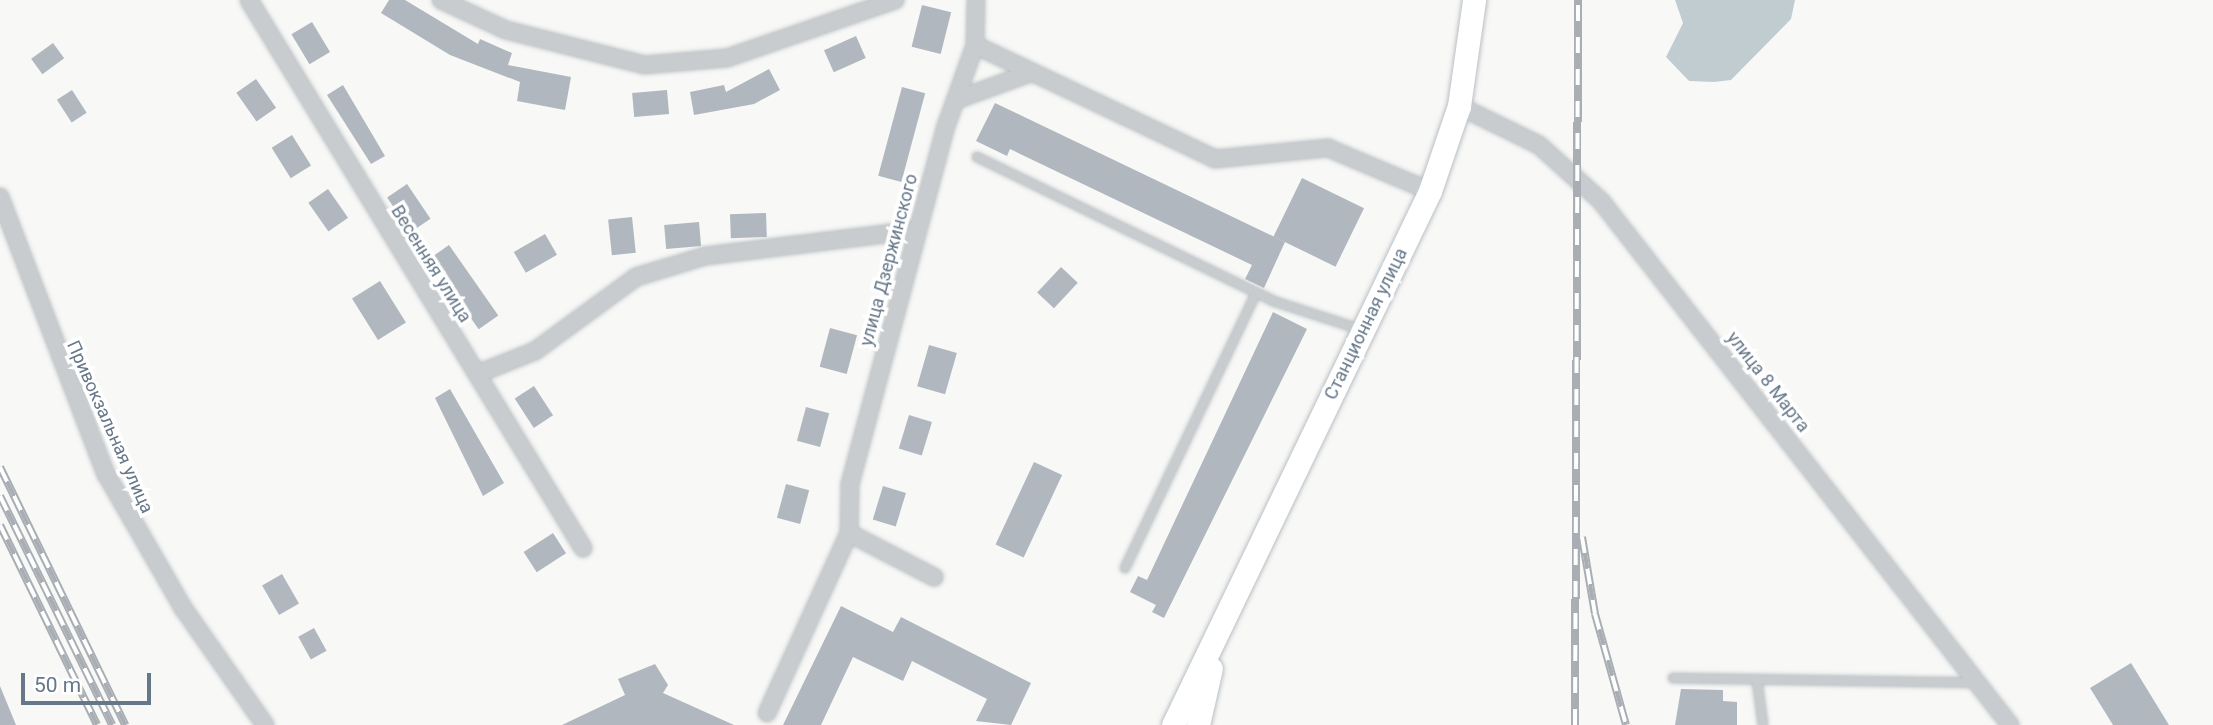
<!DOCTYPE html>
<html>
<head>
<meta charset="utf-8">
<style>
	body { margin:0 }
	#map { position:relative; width:2213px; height:725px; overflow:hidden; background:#f8f9f6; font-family:Roboto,sans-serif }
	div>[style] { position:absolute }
	.water>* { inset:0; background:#c1ccd1 }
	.building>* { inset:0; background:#b0b7be; transform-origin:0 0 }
	.roads { filter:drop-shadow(0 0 2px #babfc4) drop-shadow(0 0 2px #babfc4) }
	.lane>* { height:8px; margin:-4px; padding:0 4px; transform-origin:4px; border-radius:4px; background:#c8cccf }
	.street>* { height:16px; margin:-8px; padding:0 8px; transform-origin:8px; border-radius:8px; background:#c8cccf }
	.secondary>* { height:23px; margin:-11.5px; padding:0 11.5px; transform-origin:11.5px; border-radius:11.5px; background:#fff }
	.rail>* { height:8px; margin-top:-4px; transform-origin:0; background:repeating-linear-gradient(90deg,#fff 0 16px,#a8aeb4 0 32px); box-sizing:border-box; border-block:2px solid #a8aeb4 }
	span { translate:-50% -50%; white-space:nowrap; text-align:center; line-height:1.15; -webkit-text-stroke:7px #fff; paint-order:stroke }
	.street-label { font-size:18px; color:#657789 }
	.scale { position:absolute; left:21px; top:673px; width:130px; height:32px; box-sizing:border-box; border:4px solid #657789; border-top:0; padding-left:9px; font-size:21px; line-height:24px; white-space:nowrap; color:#657789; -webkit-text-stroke:5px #fff; paint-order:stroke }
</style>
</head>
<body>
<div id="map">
	<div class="water">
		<div style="clip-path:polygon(1675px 0,1795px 0,1791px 19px,1731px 80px,1714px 82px,1689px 81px,1666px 57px,1683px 23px)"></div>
	</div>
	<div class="building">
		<div style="clip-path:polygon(389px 0,405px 0,478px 44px,480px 39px,512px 53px,508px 65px,571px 77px,565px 110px,517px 101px,520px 82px,450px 55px,381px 13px)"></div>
		<div style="left:922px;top:5px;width:30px;height:43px;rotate:14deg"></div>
		<div style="left:312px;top:22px;width:35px;height:24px;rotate:59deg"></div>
		<div style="left:856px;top:36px;width:24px;height:35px;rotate:66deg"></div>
		<div style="left:53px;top:43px;width:19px;height:27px;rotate:54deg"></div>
		<div style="clip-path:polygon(769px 69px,780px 90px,754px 104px,694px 115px,690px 92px,724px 85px,726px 92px)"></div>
		<div style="left:256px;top:79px;width:35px;height:24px;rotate:55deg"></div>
		<div style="clip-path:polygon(343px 85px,385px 156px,371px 164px,327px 95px)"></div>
		<div style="left:902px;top:87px;width:24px;height:92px;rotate:15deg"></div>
		<div style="left:72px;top:90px;width:27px;height:18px;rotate:57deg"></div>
		<div style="left:667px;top:90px;width:24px;height:35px;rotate:85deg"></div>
		<div style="clip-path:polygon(995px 103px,1285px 242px,1264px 288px,1245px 279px,1252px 265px,1010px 149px,1007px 156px,976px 141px)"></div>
		<div style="left:292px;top:135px;width:36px;height:24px;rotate:58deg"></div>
		<div style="left:1302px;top:178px;width:69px;height:65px;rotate:26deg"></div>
		<div style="left:407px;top:184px;width:42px;height:24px;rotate:56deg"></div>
		<div style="left:328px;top:189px;width:35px;height:24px;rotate:55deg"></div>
		<div style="left:766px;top:213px;width:24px;height:36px;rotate:88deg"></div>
		<div style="left:632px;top:217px;width:36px;height:24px;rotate:84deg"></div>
		<div style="left:699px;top:222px;width:24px;height:35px;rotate:85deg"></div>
		<div style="left:545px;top:234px;width:24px;height:36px;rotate:60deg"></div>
		<div style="left:449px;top:245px;width:86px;height:24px;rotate:55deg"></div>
		<div style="left:1061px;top:267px;width:23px;height:35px;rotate:43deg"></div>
		<div style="left:380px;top:281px;width:49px;height:33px;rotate:58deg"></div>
		<div style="clip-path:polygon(1273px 312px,1307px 329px,1164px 618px,1152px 612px,1156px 605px,1130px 592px,1138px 576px,1147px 580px)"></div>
		<div style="left:830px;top:328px;width:28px;height:40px;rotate:15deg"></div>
		<div style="left:929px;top:345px;width:29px;height:43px;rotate:16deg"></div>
		<div style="left:534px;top:386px;width:35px;height:23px;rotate:57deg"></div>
		<div style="clip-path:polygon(450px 389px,504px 483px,483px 496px,435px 398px)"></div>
		<div style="left:806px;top:407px;width:24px;height:35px;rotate:15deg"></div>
		<div style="left:909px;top:415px;width:24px;height:35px;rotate:17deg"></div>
		<div style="left:1034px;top:462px;width:31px;height:91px;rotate:25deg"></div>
		<div style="left:786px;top:484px;width:24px;height:35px;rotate:15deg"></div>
		<div style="left:883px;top:486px;width:24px;height:35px;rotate:17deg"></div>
		<div style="left:553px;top:533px;width:24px;height:35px;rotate:57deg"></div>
		<div style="left:282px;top:574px;width:34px;height:23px;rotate:60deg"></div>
		<div style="clip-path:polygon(841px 606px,893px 632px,901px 617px,1031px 683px,1011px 725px,976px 721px,987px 699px,912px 661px,903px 681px,853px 657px,821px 725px,783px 725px)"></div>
		<div style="left:314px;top:628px;width:26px;height:18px;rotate:61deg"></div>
		<div style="clip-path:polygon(2131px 663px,2169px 725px,2113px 725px,2090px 688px)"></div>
		<div style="clip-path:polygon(655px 664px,668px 685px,663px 693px,734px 725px,562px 725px,625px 695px,618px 679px)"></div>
		<div style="clip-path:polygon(0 686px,16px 725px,0 725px)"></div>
		<div style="clip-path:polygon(1681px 689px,1723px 690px,1723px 701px,1737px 702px,1737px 725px,1675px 725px)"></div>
	</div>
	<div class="roads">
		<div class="lane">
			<div style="left:977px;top:157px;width:329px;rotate:25.9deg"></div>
			<div style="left:1273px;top:301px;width:90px;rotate:18deg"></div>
			<div style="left:1125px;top:568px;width:305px;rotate:-64.5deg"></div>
			<div style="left:1673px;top:678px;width:303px;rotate:0.9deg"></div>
			<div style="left:1757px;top:680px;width:45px;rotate:82.4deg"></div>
		</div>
		<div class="street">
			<div style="left:249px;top:0;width:642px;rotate:58.64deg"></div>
			<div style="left:441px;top:0;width:72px;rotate:24.8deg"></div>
			<div style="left:506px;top:30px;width:142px;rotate:14.2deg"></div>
			<div style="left:644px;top:65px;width:83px;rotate:-4.8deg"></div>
			<div style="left:727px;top:58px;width:178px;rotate:-19deg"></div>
			<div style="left:975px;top:45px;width:266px;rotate:25.4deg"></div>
			<div style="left:1215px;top:159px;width:114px;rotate:-5.6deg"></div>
			<div style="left:1328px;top:148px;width:111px;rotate:22.9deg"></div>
			<div style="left:956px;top:100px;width:79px;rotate:-20deg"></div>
			<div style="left:1459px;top:106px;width:89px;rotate:26deg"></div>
			<div style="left:1539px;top:145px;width:84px;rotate:42.1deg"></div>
			<div style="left:1601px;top:201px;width:665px;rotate:52.03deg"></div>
			<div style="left:0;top:197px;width:297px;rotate:69.1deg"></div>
			<div style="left:106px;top:474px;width:155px;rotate:60.1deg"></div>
			<div style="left:183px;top:608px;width:143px;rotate:55deg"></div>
			<div style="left:477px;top:374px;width:62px;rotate:-21.6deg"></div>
			<div style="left:535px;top:351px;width:125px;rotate:-36.2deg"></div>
			<div style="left:636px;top:277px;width:72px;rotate:-16.9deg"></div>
			<div style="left:705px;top:256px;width:214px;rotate:-7deg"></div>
			<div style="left:849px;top:533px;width:96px;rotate:27.4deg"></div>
			<div style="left:767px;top:713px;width:198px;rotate:-65.5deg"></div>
			<div style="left:849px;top:533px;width:49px;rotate:-88.8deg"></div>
			<div style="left:850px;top:484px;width:367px;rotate:-75deg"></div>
			<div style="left:945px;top:129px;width:89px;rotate:-70.3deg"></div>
			<div style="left:975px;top:45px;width:45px;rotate:-88.7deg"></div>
		</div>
		<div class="secondary">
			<div style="left:1173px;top:725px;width:593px;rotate:-64.3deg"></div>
			<div style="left:1430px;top:191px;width:90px;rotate:-71.2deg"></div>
			<div style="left:1459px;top:106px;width:107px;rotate:-81.9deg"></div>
			<div style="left:1198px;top:725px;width:58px;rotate:-77.2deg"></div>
		</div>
	</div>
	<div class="rail">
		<div style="left:0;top:467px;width:287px;rotate:64.1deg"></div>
		<div style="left:0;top:496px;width:255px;rotate:63.9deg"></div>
		<div style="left:0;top:525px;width:222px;rotate:64.1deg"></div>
		<div style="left:1582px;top:537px;width:78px;rotate:80.4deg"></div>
		<div style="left:1595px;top:614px;width:115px;rotate:74.4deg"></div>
		<div style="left:1575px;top:725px;width:725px;rotate:-89.76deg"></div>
	</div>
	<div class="street-label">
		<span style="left:889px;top:260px;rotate:-75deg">улица Дзержинского</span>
		<span style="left:431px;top:264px;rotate:58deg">Весенняя улица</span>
		<span style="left:1366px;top:324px;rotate:-64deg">Станционная улица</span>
		<span style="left:1768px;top:382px;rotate:52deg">улица 8 Марта</span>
		<span style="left:110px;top:427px;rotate:66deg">Привокзальная улица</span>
	</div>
	<div class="scale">50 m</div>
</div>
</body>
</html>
